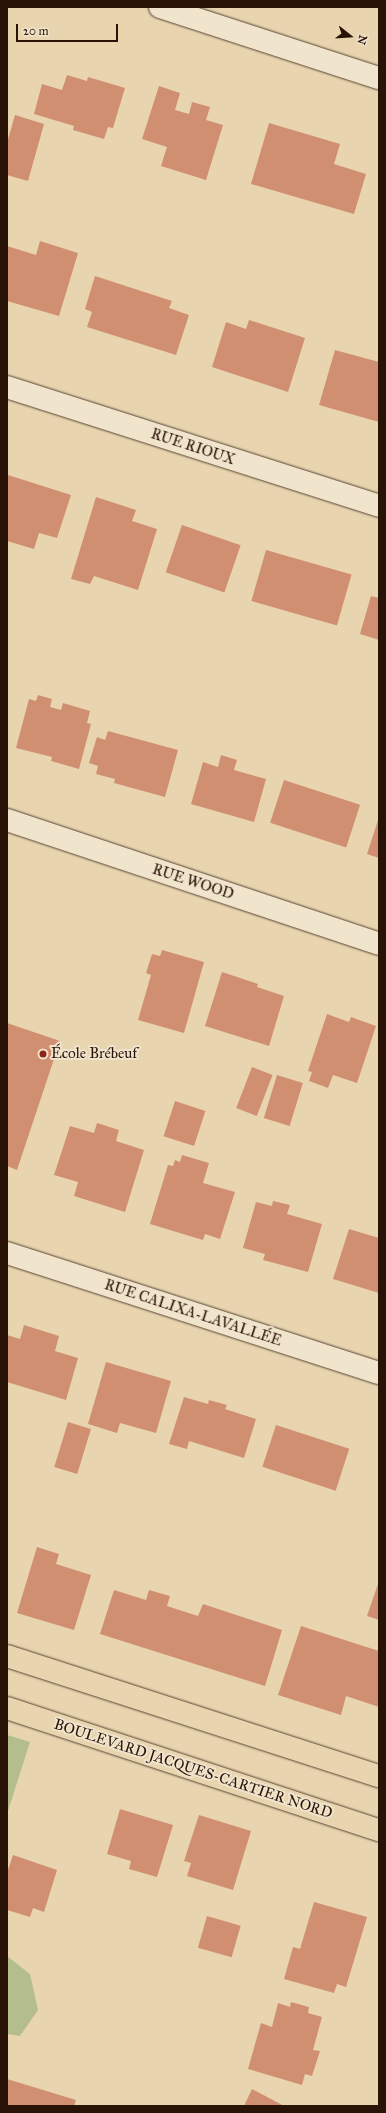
<!DOCTYPE html>
<html>
<head>
<meta charset="utf-8">
<style>
	body { margin:0 }
	#map { position:relative; width:386px; height:2113px; overflow:hidden; background:#e8d5b0; font-family:"IM FELL Great Primer",serif }
	div>[style] { position:absolute }
	.green>* { inset:0; background:#b4be8d }
	.building>* { inset:0; background:#d18f72; transform-origin:0 0 }
	.roads { filter:drop-shadow(0 0 1px #594431) drop-shadow(0 0 1px #594431) }
	.minor>* { height:22px; margin:-11px; padding:0 11px; transform-origin:11px; border-radius:11px; background:#f0e4cc }
	.major>* { height:22px; margin:-11px; padding:0 11px; transform-origin:11px; border-radius:11px; background:#e8d5b0 }
	.dots>* { width:11px; height:11px; translate:-50% -50%; box-sizing:border-box; border:2px solid #f0e4cc; border-radius:50% }
	span { translate:-50% -50%; white-space:nowrap; text-align:center; line-height:1.15; -webkit-text-stroke:4px #f0e4cc; paint-order:stroke }
	.street-label { font-size:15px; color:#291307 }
	.poi-label { font-size:15px; color:#291307 }
	.left { translate:0 -50%; text-align:left }
	.frame { position:absolute; inset:0; border:8px solid #291307; pointer-events:none }
	.north { position:absolute; left:330px; top:16px; width:40px; height:40px; -webkit-text-stroke:3px #f0e4cc; paint-order:stroke; rotate:107deg; font-size:11px; font-weight:700; line-height:16px; text-align:center; color:#291307 }
	.north::after { content:''; display:block; margin:auto; width:14px; height:18px; background:#291307; clip-path:polygon(50% 0,100% 100%,50% 72%,0 100%) }
	.scale { position:absolute; left:16px; top:24px; width:102px; height:18px; box-sizing:border-box; border:2px solid #291307; border-top:0; padding-left:5px; font-size:12px; line-height:14px; white-space:nowrap; color:#291307; -webkit-text-stroke:3px #f0e4cc; paint-order:stroke }
</style>
</head>
<body>
<div id="map">
	<div class="green">
		<div style="clip-path:polygon(7px 1735px,30px 1742px,7px 1814px)"></div>
		<div style="clip-path:polygon(7px 1956px,30px 1974px,38px 2010px,20px 2036px,7px 2034px)"></div>
	</div>
	<div class="building">
		<div style="clip-path:polygon(67px 75px,87px 81px,88px 77px,125px 88px,113px 128px,108px 127px,104px 139px,73px 130px,74px 126px,34px 114px,42px 84px,62px 90px)"></div>
		<div style="clip-path:polygon(159px 86px,180px 93px,175px 110px,189px 114px,192px 102px,210px 107px,206px 120px,223px 125px,206px 180px,161px 166px,167px 147px,142px 139px)"></div>
		<div style="clip-path:polygon(15px 115px,44px 124px,28px 181px,7px 175px,7px 143px)"></div>
		<div style="clip-path:polygon(269px 123px,340px 144px,334px 164px,366px 174px,354px 214px,251px 184px)"></div>
		<div style="clip-path:polygon(40px 241px,78px 253px,59px 316px,7px 301px,7px 246px,36px 255px)"></div>
		<div style="clip-path:polygon(95px 276px,172px 301px,169px 308px,189px 315px,176px 355px,87px 327px,92px 312px,85px 309px)"></div>
		<div style="clip-path:polygon(249px 320px,305px 338px,288px 392px,212px 367px,226px 322px,246px 329px)"></div>
		<div style="clip-path:polygon(335px 350px,379px 362px,379px 422px,319px 405px)"></div>
		<div style="clip-path:polygon(8px 475px,71px 495px,57px 538px,39px 533px,34px 549px,7px 541px)"></div>
		<div style="clip-path:polygon(96px 497px,136px 510px,132px 521px,157px 529px,138px 590px,94px 576px,90px 584px,71px 579px)"></div>
		<div style="left:182px;top:525px;width:62px;height:50px;rotate:19deg"></div>
		<div style="left:266px;top:550px;width:89px;height:53px;rotate:16deg"></div>
		<div style="clip-path:polygon(371px 596px,379px 598px,379px 640px,360px 634px)"></div>
		<div style="clip-path:polygon(38px 695px,52px 699px,50px 707px,61px 710px,63px 703px,90px 711px,87px 723px,91px 724px,79px 769px,51px 761px,52px 757px,16px 748px,29px 699px,36px 701px)"></div>
		<div style="clip-path:polygon(108px 731px,178px 750px,165px 797px,114px 783px,115px 779px,96px 774px,98px 766px,89px 763px,97px 737px,105px 740px)"></div>
		<div style="clip-path:polygon(221px 755px,237px 760px,234px 770px,266px 779px,254px 822px,191px 804px,203px 762px,218px 767px)"></div>
		<div style="left:284px;top:780px;width:80px;height:45px;rotate:18deg"></div>
		<div style="clip-path:polygon(379px 817px,379px 858px,367px 854px)"></div>
		<div style="clip-path:polygon(162px 950px,204px 962px,184px 1033px,138px 1020px,151px 975px,146px 973px,152px 954px,160px 956px)"></div>
		<div style="clip-path:polygon(222px 972px,258px 984px,257px 987px,284px 996px,269px 1046px,205px 1026px)"></div>
		<div style="clip-path:polygon(327px 1014px,349px 1022px,351px 1017px,376px 1026px,357px 1083px,333px 1075px,328px 1088px,309px 1081px,312px 1072px,308px 1071px)"></div>
		<div style="clip-path:polygon(7px 1023px,60px 1041px,17px 1170px,7px 1166px)"></div>
		<div style="left:252px;top:1067px;width:22px;height:44px;rotate:21deg"></div>
		<div style="left:277px;top:1075px;width:27px;height:45px;rotate:17deg"></div>
		<div style="left:175px;top:1101px;width:32px;height:37px;rotate:18deg"></div>
		<div style="clip-path:polygon(97px 1123px,119px 1130px,116px 1141px,144px 1150px,125px 1212px,74px 1196px,78px 1182px,54px 1175px,70px 1126px,94px 1133px)"></div>
		<div style="clip-path:polygon(182px 1155px,209px 1163px,203px 1183px,235px 1192px,220px 1239px,205px 1234px,203px 1240px,150px 1224px,168px 1165px,173px 1166px,175px 1160px,180px 1162px)"></div>
		<div style="clip-path:polygon(273px 1201px,290px 1205px,287px 1214px,322px 1224px,308px 1272px,263px 1260px,265px 1254px,243px 1248px,256px 1202px,272px 1206px)"></div>
		<div style="clip-path:polygon(349px 1229px,379px 1238px,379px 1293px,333px 1279px)"></div>
		<div style="clip-path:polygon(24px 1325px,59px 1336px,55px 1351px,78px 1358px,66px 1400px,7px 1382px,7px 1335px,20px 1339px)"></div>
		<div style="clip-path:polygon(106px 1362px,171px 1381px,156px 1433px,120px 1423px,117px 1433px,88px 1424px)"></div>
		<div style="clip-path:polygon(184px 1397px,208px 1404px,209px 1400px,227px 1405px,225px 1409px,256px 1419px,244px 1458px,189px 1441px,187px 1449px,169px 1444px)"></div>
		<div style="left:68px;top:1422px;width:24px;height:47px;rotate:17deg"></div>
		<div style="left:276px;top:1425px;width:77px;height:44px;rotate:18deg"></div>
		<div style="clip-path:polygon(37px 1547px,59px 1554px,56px 1564px,91px 1575px,74px 1630px,17px 1613px)"></div>
		<div style="clip-path:polygon(379px 1581px,379px 1620px,367px 1616px)"></div>
		<div style="clip-path:polygon(114px 1590px,146px 1600px,149px 1590px,170px 1596px,167px 1606px,198px 1616px,203px 1604px,282px 1630px,265px 1686px,100px 1634px)"></div>
		<div style="clip-path:polygon(301px 1626px,379px 1651px,379px 1707px,346px 1696px,341px 1715px,278px 1695px)"></div>
		<div style="clip-path:polygon(120px 1809px,173px 1825px,157px 1877px,129px 1869px,131px 1861px,107px 1854px)"></div>
		<div style="clip-path:polygon(199px 1815px,251px 1831px,233px 1890px,187px 1876px,191px 1863px,184px 1861px)"></div>
		<div style="clip-path:polygon(13px 1855px,57px 1870px,44px 1912px,33px 1908px,30px 1917px,7px 1910px,7px 1873px)"></div>
		<div style="clip-path:polygon(314px 1902px,367px 1917px,346px 1987px,337px 1984px,334px 1993px,284px 1979px,293px 1947px,300px 1949px)"></div>
		<div style="left:207px;top:1916px;width:35px;height:33px;rotate:16deg"></div>
		<div style="clip-path:polygon(291px 2002px,309px 2007px,308px 2013px,322px 2017px,313px 2050px,320px 2051px,312px 2076px,305px 2074px,302px 2085px,248px 2069px,261px 2023px,272px 2027px,278px 2003px,290px 2007px)"></div>
		<div style="clip-path:polygon(7px 2079px,76px 2100px,74px 2106px,7px 2106px)"></div>
		<div style="clip-path:polygon(252px 2089px,284px 2106px,244px 2106px)"></div>
	</div>
	<div class="roads">
		<div class="minor">
			<div style="left:160px;top:7px;width:230px;rotate:18deg"></div>
			<div style="left:7px;top:387px;width:391px;rotate:17.7deg"></div>
			<div style="left:7px;top:820px;width:392px;rotate:18.4deg"></div>
			<div style="left:7px;top:1253px;width:391px;rotate:17.9deg"></div>
		</div>
		<div class="major">
			<div style="left:7px;top:1656px;width:391px;rotate:17.9deg"></div>
			<div style="left:7px;top:1708px;width:391px;rotate:18.2deg"></div>
		</div>
	</div>
	<div class="dots">
		<div style="left:43px;top:1054px;background:#8f2418"></div>
	</div>
	<div class="street-label">
		<span style="left:193px;top:447px;rotate:18deg">RUE RIOUX</span>
		<span style="left:193px;top:882px;rotate:18deg">RUE WOOD</span>
		<span style="left:193px;top:1313px;rotate:18deg">RUE CALIXA-LAVALLÉE</span>
		<span style="left:193px;top:1769px;rotate:18deg">BOULEVARD JACQUES-CARTIER NORD</span>
	</div>
	<div class="poi-label">
		<span class="left" style="left:51px;top:1054px">École Brébeuf</span>
	</div>
	<div class="frame"></div>
	<div class="north">N</div>
	<div class="scale">20 m</div>
</div>
</body>
</html>
